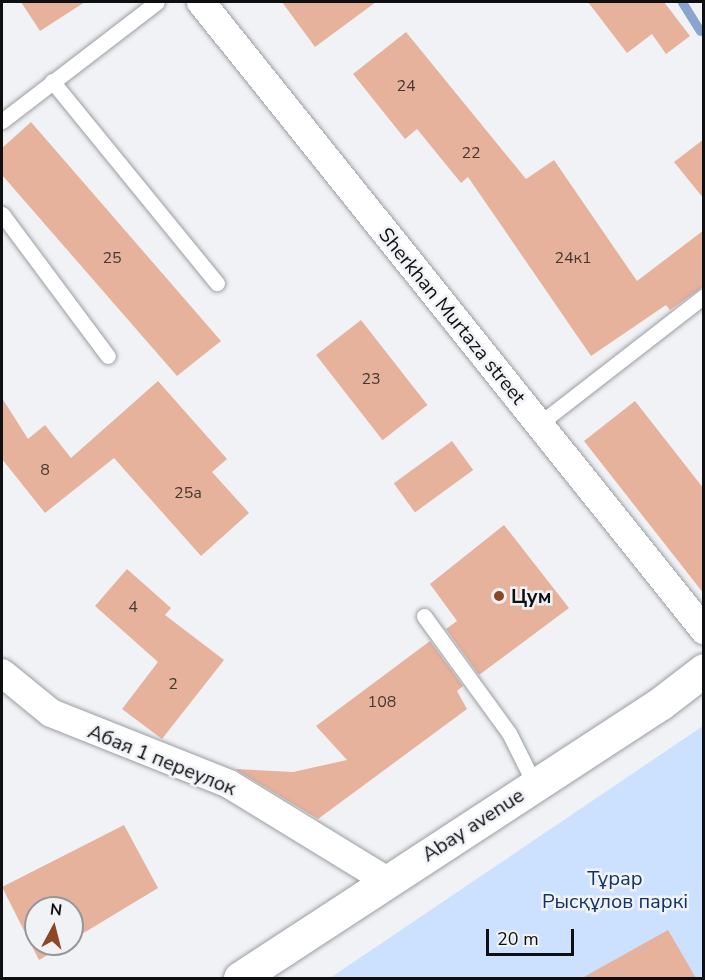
<!DOCTYPE html>
<html>
<head>
<meta charset="utf-8">
<style>
	body { margin:0 }
	#map { position:relative; width:705px; height:980px; overflow:hidden; background:#f0f2f6; font-family:"Nunito Sans",sans-serif }
	div>[style] { position:absolute }
	.green>* { inset:0; background:#cce0ff }
	.stream>* { height:9px; margin:-4.5px; padding:0 4.5px; transform-origin:4.5px; border-radius:4.5px; background:#89a4cf }
	.building>* { inset:0; background:#e7b29c; transform-origin:0 0 }
	.roads { filter:drop-shadow(0 0 2px #9b9ea1) drop-shadow(0 0 2px #9b9ea1) }
	.service>* { height:15px; margin:-7.5px; padding:0 7.5px; transform-origin:7.5px; border-radius:7.5px; background:#fff }
	.minor>* { height:28px; margin:-14px; padding:0 14px; transform-origin:14px; border-radius:14px; background:#fff }
	.secondary>* { height:33px; margin:-16.5px; padding:0 16.5px; transform-origin:16.5px; border-radius:16.5px; background:#fff }
	.dots>* { width:16px; height:16px; translate:-50% -50%; box-sizing:border-box; border:3px solid #f0f2f6; border-radius:50% }
	span { translate:-50% -50%; white-space:nowrap; text-align:center; line-height:1.15; -webkit-text-stroke:5px #f0f2f6; paint-order:stroke }
	.number-label { font-size:16px; color:#443833 }
	.number-label span { -webkit-text-stroke-width:0 }
	.street-label { font-size:20px; color:#0e0f10 }
	.poi-label { font-size:20px; color:#0e0f10; font-weight:700 }
	.left { translate:0 -50%; text-align:left }
	.park-label { font-size:20px; color:#113367 }
	.frame { position:absolute; inset:0; border:3px solid #0e0f10; pointer-events:none }
	.north { position:absolute; left:24px; top:896px; width:60px; height:60px; box-sizing:border-box; background:#f0f2f6; border:2px solid #96979a; border-radius:50%; rotate:7deg; font-size:16px; font-weight:700; line-height:24px; text-align:center; color:#0e0f10 }
	.north::after { content:''; display:block; margin:auto; width:21px; height:27px; background:#8e4625; clip-path:polygon(50% 0,100% 100%,50% 72%,0 100%) }
	.scale { position:absolute; left:486px; top:929px; width:88px; height:27px; box-sizing:border-box; border:3px solid #0e0f10; border-top:0; padding-left:8px; font-size:18px; line-height:21px; white-space:nowrap; color:#0e0f10; -webkit-text-stroke:4px #f0f2f6; paint-order:stroke }
</style>
</head>
<body>
<div id="map">
	<div class="green">
		<div style="clip-path:polygon(703px 726px,703px 978px,330px 978px)"></div>
	</div>
	<div class="stream">
		<div style="left:682px;top:2px;width:34px;rotate:58deg"></div>
	</div>
	<div class="building">
		<div style="clip-path:polygon(21px 2px,85px 2px,40px 31px)"></div>
		<div style="clip-path:polygon(282px 2px,376px 2px,315px 47px)"></div>
		<div style="clip-path:polygon(588px 2px,664px 2px,690px 36px,666px 54px,652px 34px,627px 53px)"></div>
		<div style="clip-path:polygon(406px 32px,526px 179px,554px 160px,637px 281px,704px 230px,704px 286px,670px 310px,666px 305px,591px 356px,468px 177px,461px 183px,417px 129px,405px 139px,353px 74px)"></div>
		<div style="clip-path:polygon(31px 122px,221px 341px,177px 376px,2px 175px,2px 148px)"></div>
		<div style="clip-path:polygon(704px 139px,704px 199px,674px 162px)"></div>
		<div style="left:361px;top:320px;width:108px;height:57px;rotate:52deg"></div>
		<div style="clip-path:polygon(158px 381px,227px 459px,212px 472px,249px 513px,201px 556px,114px 458px,45px 513px,2px 459px,2px 398px,28px 439px,45px 425px,71px 458px)"></div>
		<div style="clip-path:polygon(635px 401px,704px 489px,704px 594px,584px 441px)"></div>
		<div style="left:452px;top:441px;width:36px;height:72px;rotate:54deg"></div>
		<div style="clip-path:polygon(504px 525px,569px 608px,479px 675px,446px 629px,457px 621px,430px 584px)"></div>
		<div style="clip-path:polygon(127px 569px,171px 608px,165px 615px,224px 660px,162px 739px,122px 709px,158px 662px,95px 606px)"></div>
		<div style="clip-path:polygon(430px 641px,463px 686px,457px 691px,467px 709px,318px 819px,235px 769px,293px 772px,347px 760px,316px 726px)"></div>
		<div style="clip-path:polygon(124px 825px,158px 888px,72px 940px,72px 908px,36px 908px,36px 944px,66px 944px,39px 960px,2px 887px)"></div>
		<div style="clip-path:polygon(668px 930px,696px 978px,582px 978px)"></div>
	</div>
	<div class="roads">
		<div class="service">
			<div style="left:52px;top:81px;width:261px;rotate:50.8deg"></div>
			<div style="left:2px;top:121px;width:195px;rotate:-37.5deg"></div>
			<div style="left:2px;top:214px;width:177px;rotate:53.3deg"></div>
			<div style="left:539px;top:424px;width:209px;rotate:-37.8deg"></div>
			<div style="left:424px;top:616px;width:145px;rotate:54deg"></div>
			<div style="left:509px;top:733px;width:58px;rotate:63.4deg"></div>
		</div>
		<div class="minor">
			<div style="left:201px;top:2px;width:805px;rotate:51.31deg"></div>
			<div style="left:2px;top:673px;width:63px;rotate:39.2deg"></div>
			<div style="left:51px;top:713px;width:192px;rotate:21.7deg"></div>
			<div style="left:229px;top:784px;width:185px;rotate:31.5deg"></div>
		</div>
		<div class="secondary">
			<div style="left:240px;top:978px;width:503px;rotate:-33.15deg"></div>
			<div style="left:661px;top:703px;width:54px;rotate:-37.5deg"></div>
		</div>
	</div>
	<div class="dots">
		<div style="left:499px;top:596px;background:#8e4625"></div>
	</div>
	<div class="number-label">
		<span style="left:406px;top:86px">24</span>
		<span style="left:471px;top:153px">22</span>
		<span style="left:112px;top:258px">25</span>
		<span style="left:573px;top:258px">24к1</span>
		<span style="left:371px;top:379px">23</span>
		<span style="left:45px;top:470px">8</span>
		<span style="left:188px;top:493px">25а</span>
		<span style="left:133px;top:607px">4</span>
		<span style="left:173px;top:684px">2</span>
		<span style="left:382px;top:702px">108</span>
	</div>
	<div class="street-label">
		<span style="left:452px;top:316px;rotate:51deg">Sherkhan Murtaza street</span>
		<span style="left:162px;top:760px;rotate:22deg">Абая 1 переулок</span>
		<span style="left:473px;top:825px;rotate:-33deg">Abay avenue</span>
	</div>
	<div class="poi-label">
		<span class="left" style="left:511px;top:596px">Цум</span>
	</div>
	<div class="park-label">
		<span style="left:615px;top:890px">Тұрар<br>Рысқұлов паркі</span>
	</div>
	<div class="frame"></div>
	<div class="north">N</div>
	<div class="scale">20 m</div>
</div>
</body>
</html>
